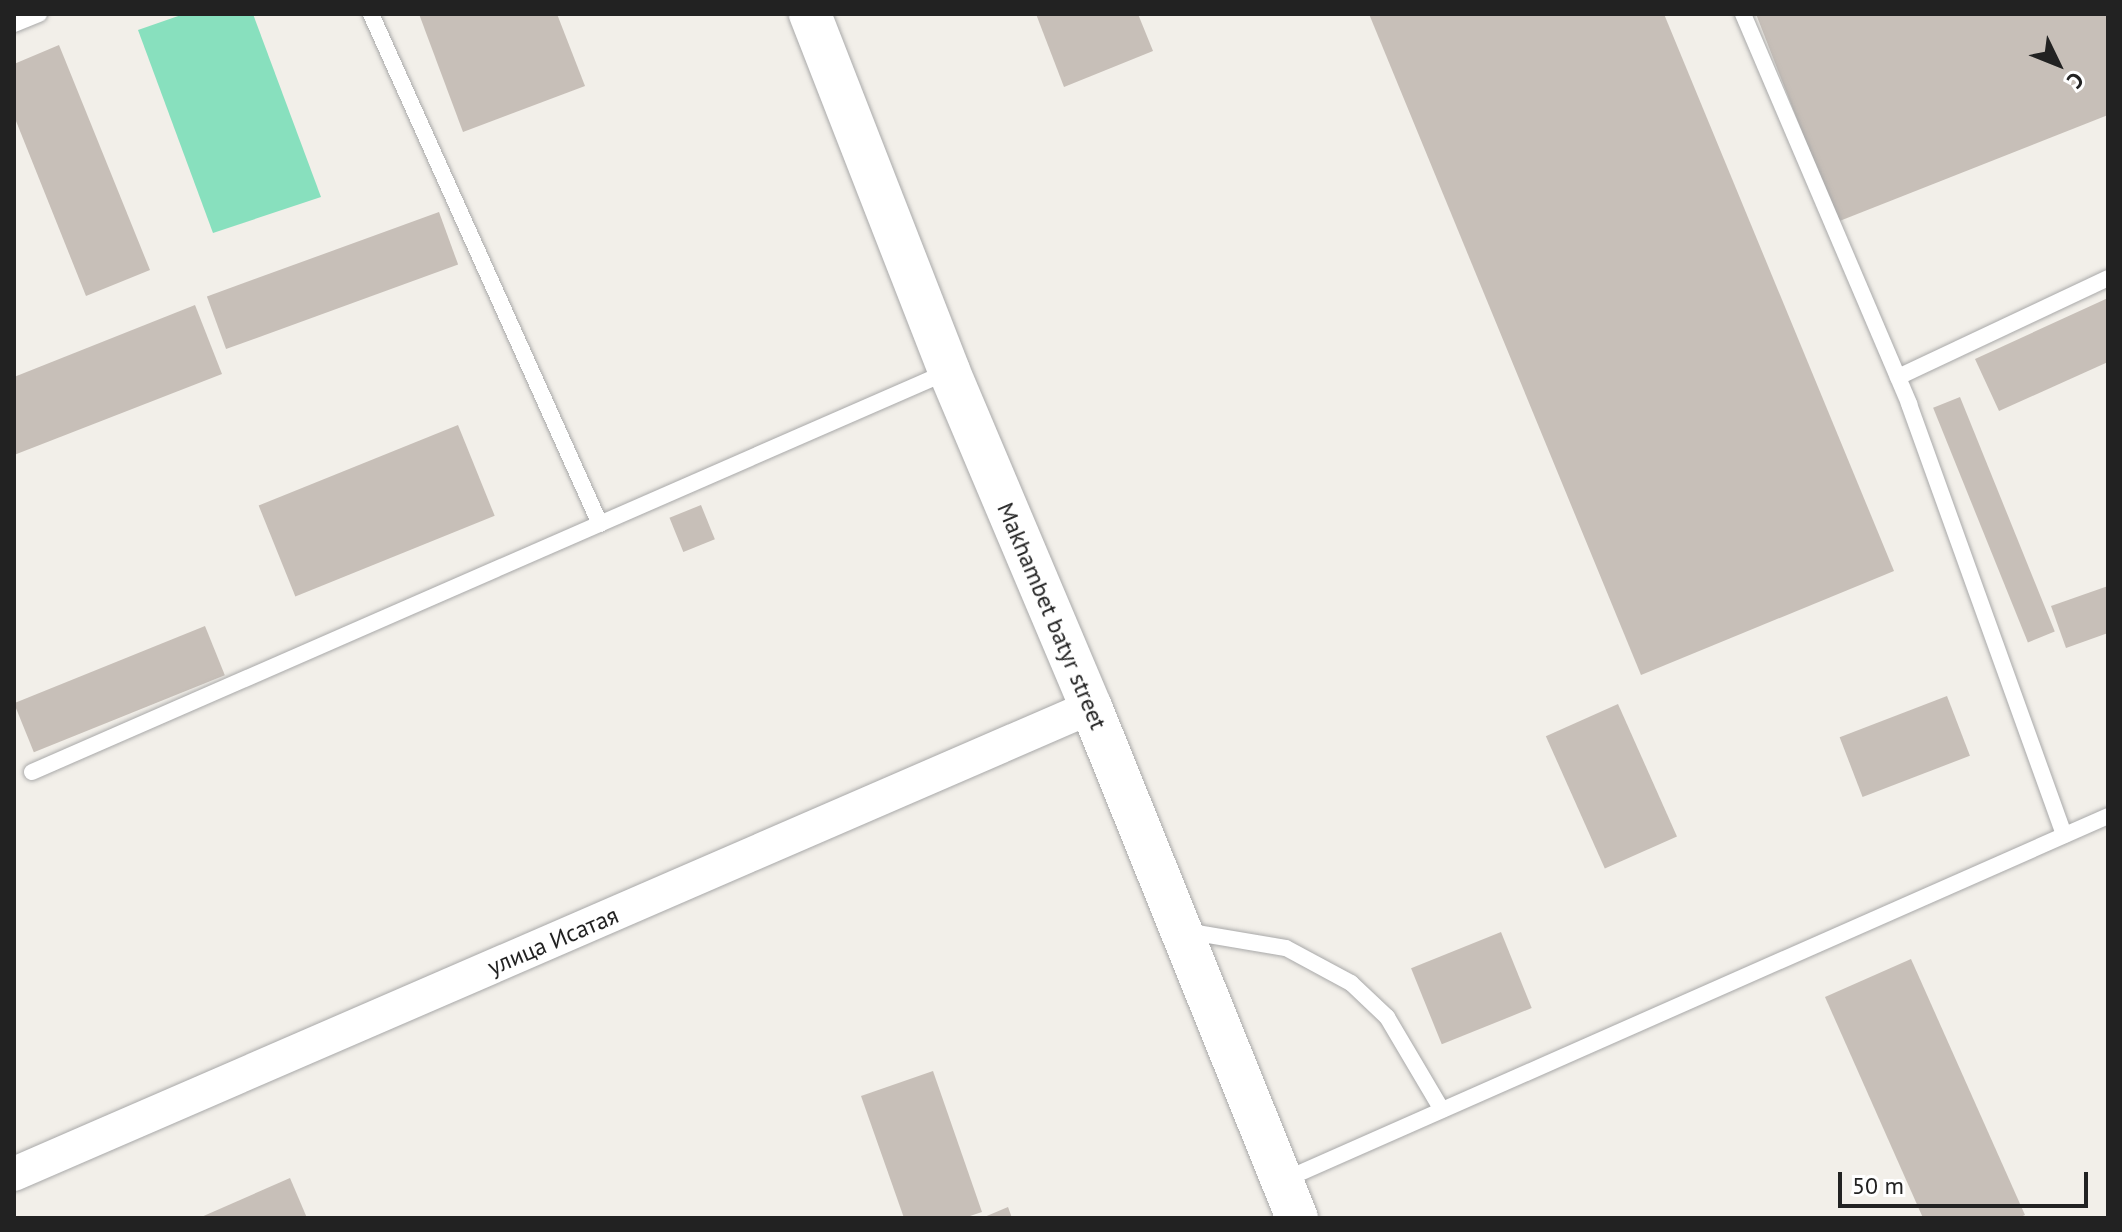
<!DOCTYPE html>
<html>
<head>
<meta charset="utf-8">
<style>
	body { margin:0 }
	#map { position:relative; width:2122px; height:1232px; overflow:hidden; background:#f2efe9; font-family:"PT Sans",sans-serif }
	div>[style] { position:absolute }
	.pitch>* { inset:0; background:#88e0be }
	.building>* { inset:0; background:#c7bfb8; transform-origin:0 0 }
	.roads { filter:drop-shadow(0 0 2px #a9a9a9) drop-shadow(0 0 2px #a9a9a9) }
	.service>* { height:16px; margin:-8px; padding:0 8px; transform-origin:8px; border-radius:8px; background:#fff }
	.minor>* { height:34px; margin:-17px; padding:0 17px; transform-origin:17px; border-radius:17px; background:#fff }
	.tertiary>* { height:42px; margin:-21px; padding:0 21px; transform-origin:21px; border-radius:21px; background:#fff }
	span { translate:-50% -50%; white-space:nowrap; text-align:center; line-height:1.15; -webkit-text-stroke:6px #fff; paint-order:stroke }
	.street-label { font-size:24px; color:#222 }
	.frame { position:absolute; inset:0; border:16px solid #222; pointer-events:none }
	.north { position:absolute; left:2018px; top:24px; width:80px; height:80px; -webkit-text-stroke:6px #fff; paint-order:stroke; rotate:133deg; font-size:22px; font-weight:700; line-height:32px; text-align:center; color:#222 }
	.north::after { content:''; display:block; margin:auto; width:28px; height:36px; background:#222; clip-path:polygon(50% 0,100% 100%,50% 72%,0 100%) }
	.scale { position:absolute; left:1838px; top:1172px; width:250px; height:36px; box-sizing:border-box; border:4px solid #222; border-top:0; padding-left:10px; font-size:24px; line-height:28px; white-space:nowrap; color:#222; -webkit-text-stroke:6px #fff; paint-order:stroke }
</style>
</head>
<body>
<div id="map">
	<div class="pitch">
		<div style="clip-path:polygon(184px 14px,253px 14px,321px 197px,213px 233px,138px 30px)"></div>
	</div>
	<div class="building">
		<div style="clip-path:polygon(419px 14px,557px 14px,585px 86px,463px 132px)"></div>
		<div style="clip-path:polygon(1036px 14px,1138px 14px,1153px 51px,1064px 87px)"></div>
		<div style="clip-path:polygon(1369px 14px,1664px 14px,1894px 571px,1641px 675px)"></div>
		<div style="clip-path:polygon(1756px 14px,2108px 14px,2108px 115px,1837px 222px)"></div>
		<div style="clip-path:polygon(59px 45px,150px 270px,86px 296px,14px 116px,14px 64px)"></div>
		<div style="left:439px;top:212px;width:56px;height:247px;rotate:70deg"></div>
		<div style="clip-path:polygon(2108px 298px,2108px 362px,1999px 411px,1975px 359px)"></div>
		<div style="clip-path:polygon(195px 305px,222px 374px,14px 455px,14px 377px)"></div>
		<div style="left:1960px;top:397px;width:253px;height:29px;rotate:68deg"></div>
		<div style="left:458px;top:425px;width:98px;height:215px;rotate:68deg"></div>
		<div style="left:701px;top:505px;width:37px;height:34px;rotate:68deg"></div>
		<div style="clip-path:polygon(2108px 586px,2108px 633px,2066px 648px,2051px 606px)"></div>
		<div style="left:205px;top:626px;width:53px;height:206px;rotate:68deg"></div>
		<div style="left:1947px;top:696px;width:64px;height:115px;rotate:69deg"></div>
		<div style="left:1618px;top:704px;width:145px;height:79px;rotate:66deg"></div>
		<div style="left:1501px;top:932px;width:82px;height:97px;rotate:68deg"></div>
		<div style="clip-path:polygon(1911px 959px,2025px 1215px,2018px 1218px,1923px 1218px,1825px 997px)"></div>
		<div style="clip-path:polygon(933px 1071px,982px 1212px,964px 1218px,904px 1218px,861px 1096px)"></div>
		<div style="clip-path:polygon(290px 1178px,307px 1218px,199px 1218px)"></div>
		<div style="clip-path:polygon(1008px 1207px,1012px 1218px,982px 1218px)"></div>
	</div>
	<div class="roads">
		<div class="service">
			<div style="left:371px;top:14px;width:559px;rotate:65.82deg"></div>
			<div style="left:1743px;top:14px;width:424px;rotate:66.9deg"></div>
			<div style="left:1909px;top:404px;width:458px;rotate:70.2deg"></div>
			<div style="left:14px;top:24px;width:27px;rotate:-22deg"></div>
			<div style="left:1898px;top:377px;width:232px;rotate:-25.2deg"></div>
			<div style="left:32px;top:772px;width:999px;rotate:-23.61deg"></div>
			<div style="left:1185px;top:931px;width:102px;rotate:9.6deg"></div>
			<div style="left:1286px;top:948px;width:74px;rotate:28.3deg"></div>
			<div style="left:1351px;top:983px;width:50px;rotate:43.4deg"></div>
			<div style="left:1387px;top:1017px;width:108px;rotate:59.4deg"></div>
			<div style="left:1284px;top:1180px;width:901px;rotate:-23.83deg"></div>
		</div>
		<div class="minor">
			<div style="left:14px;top:1174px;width:1174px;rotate:-23.44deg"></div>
		</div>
		<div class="tertiary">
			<div style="left:810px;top:14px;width:383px;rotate:68.7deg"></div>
			<div style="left:949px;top:371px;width:365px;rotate:67.1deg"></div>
			<div style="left:1091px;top:707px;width:551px;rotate:68.04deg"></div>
		</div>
	</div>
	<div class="street-label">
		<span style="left:1052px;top:616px;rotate:67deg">Makhambet batyr street</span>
		<span style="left:553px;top:941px;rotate:-23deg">улица Исатая</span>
	</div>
	<div class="frame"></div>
	<div class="north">С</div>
	<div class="scale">50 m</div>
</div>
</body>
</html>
